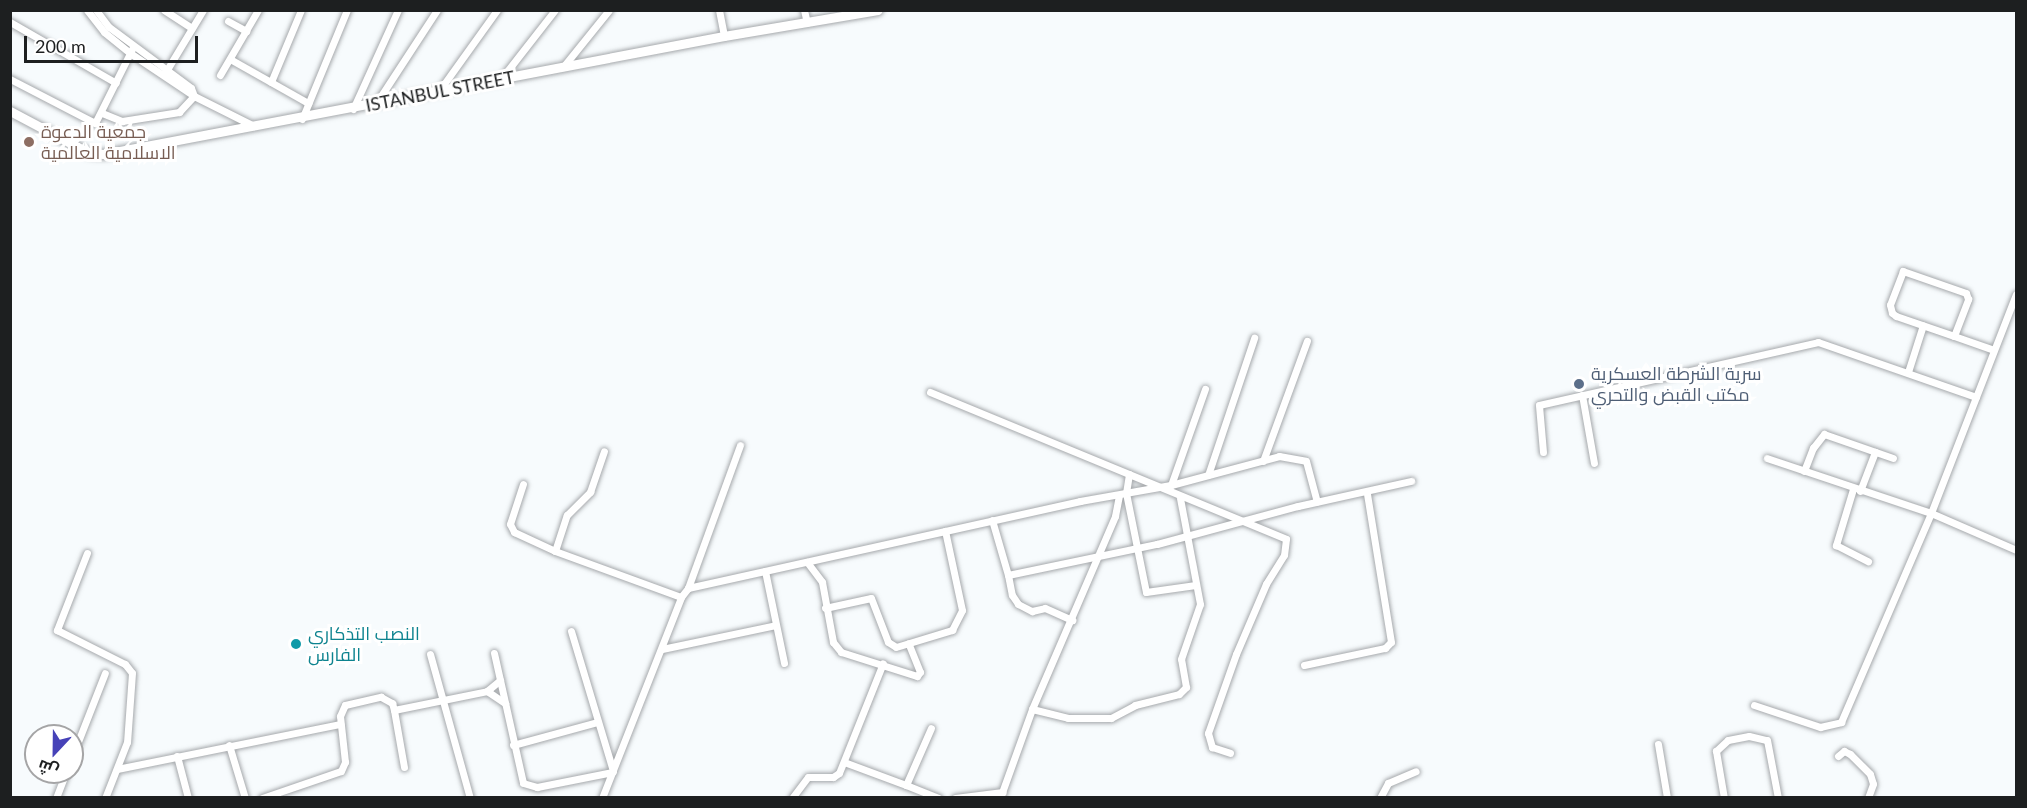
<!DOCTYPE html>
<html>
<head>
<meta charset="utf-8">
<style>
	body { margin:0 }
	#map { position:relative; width:2027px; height:808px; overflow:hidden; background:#f7fbfd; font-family:Lato,Cairo,sans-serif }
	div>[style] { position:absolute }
	.roads { filter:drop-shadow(0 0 2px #a6a9ac) drop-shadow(0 0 2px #a6a9ac) }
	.street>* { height:7px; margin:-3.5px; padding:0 3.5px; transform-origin:3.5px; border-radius:3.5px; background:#fff }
	.secondary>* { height:9px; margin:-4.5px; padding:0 4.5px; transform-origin:4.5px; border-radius:4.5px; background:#fff }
	.dots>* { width:16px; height:16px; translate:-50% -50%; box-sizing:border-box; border:3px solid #fff; border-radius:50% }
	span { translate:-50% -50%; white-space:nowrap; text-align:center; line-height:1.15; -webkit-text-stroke:6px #fff; paint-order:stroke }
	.street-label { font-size:18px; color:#1d1f20 }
	.education-label { font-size:18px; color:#785e54 }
	.left { translate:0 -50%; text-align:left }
	.service-label { font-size:18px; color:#4e5e75 }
	.culture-label { font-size:18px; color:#0d838f }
	.frame { position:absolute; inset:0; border:12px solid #1d1f20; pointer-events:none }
	.north { position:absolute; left:24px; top:724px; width:60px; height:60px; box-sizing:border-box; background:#fff; border:2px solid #a5a5a6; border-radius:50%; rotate:202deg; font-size:16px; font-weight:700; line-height:24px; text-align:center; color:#1d1f20 }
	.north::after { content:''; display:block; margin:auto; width:21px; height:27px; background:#4642b8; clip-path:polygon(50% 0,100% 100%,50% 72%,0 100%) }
	.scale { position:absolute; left:24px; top:36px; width:174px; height:27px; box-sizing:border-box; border:3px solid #1d1f20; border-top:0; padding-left:8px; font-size:18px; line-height:21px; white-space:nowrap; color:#1d1f20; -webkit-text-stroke:4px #fff; paint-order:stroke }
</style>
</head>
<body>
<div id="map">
	<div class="roads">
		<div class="street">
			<div style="left:87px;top:10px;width:28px;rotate:52deg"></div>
			<div style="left:104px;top:32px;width:33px;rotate:39deg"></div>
			<div style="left:130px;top:53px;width:77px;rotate:33.9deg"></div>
			<div style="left:194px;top:96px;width:67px;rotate:26.6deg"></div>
			<div style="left:96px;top:10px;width:21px;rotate:53deg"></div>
			<div style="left:109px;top:27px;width:102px;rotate:36.6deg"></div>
			<div style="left:191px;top:88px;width:9px;rotate:69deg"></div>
			<div style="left:164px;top:10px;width:33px;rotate:33deg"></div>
			<div style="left:719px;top:10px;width:26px;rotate:79deg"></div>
			<div style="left:804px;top:10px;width:13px;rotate:77deg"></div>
			<div style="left:228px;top:21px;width:21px;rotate:29deg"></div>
			<div style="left:10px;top:22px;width:122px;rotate:29.9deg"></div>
			<div style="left:230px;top:59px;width:90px;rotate:29.4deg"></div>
			<div style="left:563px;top:67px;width:73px;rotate:-51.1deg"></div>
			<div style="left:165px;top:73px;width:74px;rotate:-58.9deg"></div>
			<div style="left:220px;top:75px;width:75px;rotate:-59.7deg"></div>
			<div style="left:10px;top:79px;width:96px;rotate:27.4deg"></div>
			<div style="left:95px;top:123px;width:85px;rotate:-63.4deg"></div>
			<div style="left:501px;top:79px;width:88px;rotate:-52deg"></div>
			<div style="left:271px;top:82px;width:78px;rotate:-67.4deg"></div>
			<div style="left:439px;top:91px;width:100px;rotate:-54.4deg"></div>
			<div style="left:377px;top:102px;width:110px;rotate:-56.9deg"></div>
			<div style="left:353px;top:109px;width:109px;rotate:-65.6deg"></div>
			<div style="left:102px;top:113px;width:22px;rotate:22deg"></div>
			<div style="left:122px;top:121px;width:58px;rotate:-9deg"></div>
			<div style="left:179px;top:112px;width:22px;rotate:-47deg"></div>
			<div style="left:302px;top:119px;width:118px;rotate:-67.6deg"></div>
			<div style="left:1954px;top:336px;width:40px;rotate:-69deg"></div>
			<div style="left:1968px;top:299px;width:6px;rotate:-108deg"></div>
			<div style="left:1966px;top:293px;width:67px;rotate:-160.8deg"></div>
			<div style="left:1903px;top:271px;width:36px;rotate:111deg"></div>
			<div style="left:1890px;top:305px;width:8px;rotate:76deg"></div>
			<div style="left:1892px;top:313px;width:5px;rotate:37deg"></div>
			<div style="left:1896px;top:316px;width:61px;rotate:19deg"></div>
			<div style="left:1954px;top:336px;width:42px;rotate:19.3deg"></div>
			<div style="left:1908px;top:372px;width:49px;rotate:-72.3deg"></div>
			<div style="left:930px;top:392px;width:385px;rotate:22.4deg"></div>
			<div style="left:1286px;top:539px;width:16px;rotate:97deg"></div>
			<div style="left:1284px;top:555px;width:34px;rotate:122deg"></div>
			<div style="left:1266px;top:584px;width:76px;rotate:113.2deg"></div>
			<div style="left:1236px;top:654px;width:84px;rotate:109.5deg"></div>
			<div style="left:1208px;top:733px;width:15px;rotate:74deg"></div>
			<div style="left:1212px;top:747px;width:19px;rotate:18deg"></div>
			<div style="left:1582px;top:395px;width:69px;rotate:80deg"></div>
			<div style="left:1976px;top:397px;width:110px;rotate:-68.8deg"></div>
			<div style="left:1543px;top:452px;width:47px;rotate:-94.9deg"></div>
			<div style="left:1539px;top:405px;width:286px;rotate:-12.7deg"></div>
			<div style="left:1818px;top:342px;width:167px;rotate:19.2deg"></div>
			<div style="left:1976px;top:397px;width:124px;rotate:111.2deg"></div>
			<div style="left:1931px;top:513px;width:93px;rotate:23.5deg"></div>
			<div style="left:1263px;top:461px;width:128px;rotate:-69.9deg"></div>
			<div style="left:1804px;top:471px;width:25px;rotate:-69deg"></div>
			<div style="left:1813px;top:448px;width:18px;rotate:-52deg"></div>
			<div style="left:1824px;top:434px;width:73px;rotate:19.2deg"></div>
			<div style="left:1129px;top:474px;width:19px;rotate:99deg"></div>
			<div style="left:1126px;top:493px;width:101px;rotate:78.6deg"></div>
			<div style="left:1146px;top:592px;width:50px;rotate:-8deg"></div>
			<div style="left:1208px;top:475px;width:145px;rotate:-71.4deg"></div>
			<div style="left:523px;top:484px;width:42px;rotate:108deg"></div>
			<div style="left:510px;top:524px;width:9px;rotate:63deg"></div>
			<div style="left:514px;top:532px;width:45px;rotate:24.9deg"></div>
			<div style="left:555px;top:551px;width:134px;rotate:20.1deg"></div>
			<div style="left:1171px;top:485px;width:102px;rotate:-70.5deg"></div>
			<div style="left:1853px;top:489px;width:59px;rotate:106.9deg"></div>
			<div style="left:1836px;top:545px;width:36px;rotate:27deg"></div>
			<div style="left:1860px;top:491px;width:42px;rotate:-69deg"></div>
			<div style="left:992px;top:520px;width:57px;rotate:73.8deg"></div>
			<div style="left:1008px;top:575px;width:152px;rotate:-11.8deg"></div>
			<div style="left:1157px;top:544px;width:146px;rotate:-15.1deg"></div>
			<div style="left:1298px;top:506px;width:116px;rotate:-12.5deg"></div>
			<div style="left:555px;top:551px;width:38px;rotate:-72deg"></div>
			<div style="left:567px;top:515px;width:33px;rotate:-45deg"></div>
			<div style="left:590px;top:492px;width:43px;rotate:-71.1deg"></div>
			<div style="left:87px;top:553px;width:83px;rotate:111.3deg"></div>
			<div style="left:57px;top:630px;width:76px;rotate:26.6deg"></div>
			<div style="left:125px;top:664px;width:11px;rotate:52deg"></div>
			<div style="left:132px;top:673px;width:69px;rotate:94.1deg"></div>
			<div style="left:127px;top:742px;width:60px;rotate:111.4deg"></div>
			<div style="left:807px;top:562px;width:25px;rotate:53deg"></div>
			<div style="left:822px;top:582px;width:61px;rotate:79.6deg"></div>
			<div style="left:833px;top:642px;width:13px;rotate:51deg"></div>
			<div style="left:841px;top:652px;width:80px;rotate:17.5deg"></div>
			<div style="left:917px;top:676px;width:5px;rotate:-53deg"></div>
			<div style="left:920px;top:672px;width:31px;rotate:-112deg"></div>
			<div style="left:765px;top:571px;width:94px;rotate:78.3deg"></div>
			<div style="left:1008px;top:575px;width:20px;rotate:79deg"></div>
			<div style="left:1012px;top:595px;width:11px;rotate:56deg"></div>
			<div style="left:1018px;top:604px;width:16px;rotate:27deg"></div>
			<div style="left:1032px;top:611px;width:13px;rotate:-13deg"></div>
			<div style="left:1045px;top:608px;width:30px;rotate:24deg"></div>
			<div style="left:688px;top:588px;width:402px;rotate:-12.5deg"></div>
			<div style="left:1080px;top:501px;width:92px;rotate:-10deg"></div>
			<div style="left:1171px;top:485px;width:112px;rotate:-15deg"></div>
			<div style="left:1279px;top:456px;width:27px;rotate:10deg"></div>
			<div style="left:1306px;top:461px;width:42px;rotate:75deg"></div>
			<div style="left:825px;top:608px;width:47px;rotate:-12.3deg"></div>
			<div style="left:871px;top:598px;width:47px;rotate:68.9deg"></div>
			<div style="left:888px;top:642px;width:9px;rotate:32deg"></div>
			<div style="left:896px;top:647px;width:59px;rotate:-16.9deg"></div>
			<div style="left:952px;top:630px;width:22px;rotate:-63deg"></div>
			<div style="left:962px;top:610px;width:81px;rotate:-102.1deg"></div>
			<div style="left:571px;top:631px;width:146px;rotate:73.3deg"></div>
			<div style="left:662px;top:649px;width:116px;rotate:-11.9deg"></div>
			<div style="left:494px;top:653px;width:133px;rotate:77.4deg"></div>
			<div style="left:523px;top:783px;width:15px;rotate:16deg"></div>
			<div style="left:537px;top:787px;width:77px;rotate:-11.2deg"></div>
			<div style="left:430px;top:654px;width:149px;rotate:74.5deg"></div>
			<div style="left:1304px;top:665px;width:83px;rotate:-11.9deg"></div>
			<div style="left:1385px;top:648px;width:8px;rotate:-45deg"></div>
			<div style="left:1391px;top:642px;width:151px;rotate:-99.2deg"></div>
			<div style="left:487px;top:691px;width:22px;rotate:34deg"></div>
			<div style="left:1754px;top:705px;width:70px;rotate:18.4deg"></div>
			<div style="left:1820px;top:727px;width:22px;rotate:-13deg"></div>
			<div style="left:1841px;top:722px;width:228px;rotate:-66.7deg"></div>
			<div style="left:1931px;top:513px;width:173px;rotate:-161.5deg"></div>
			<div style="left:1032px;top:709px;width:37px;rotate:14deg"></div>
			<div style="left:1068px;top:718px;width:43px"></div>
			<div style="left:1111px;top:718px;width:27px;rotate:-28deg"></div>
			<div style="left:1135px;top:705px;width:45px;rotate:-14deg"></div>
			<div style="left:1179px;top:694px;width:10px;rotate:-45deg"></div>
			<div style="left:1186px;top:687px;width:28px;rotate:-100deg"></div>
			<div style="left:1181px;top:659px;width:58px;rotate:-70.9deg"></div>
			<div style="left:1200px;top:604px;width:108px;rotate:-100.7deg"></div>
			<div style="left:1658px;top:744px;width:55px;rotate:80.5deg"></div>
			<div style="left:229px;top:745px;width:55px;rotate:73.2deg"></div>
			<div style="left:513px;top:745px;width:87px;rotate:-15.3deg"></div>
			<div style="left:177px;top:756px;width:43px;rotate:75.3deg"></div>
			<div style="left:1838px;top:756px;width:8px;rotate:-40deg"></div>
			<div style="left:1844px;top:751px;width:7px;rotate:27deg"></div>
			<div style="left:1850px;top:754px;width:28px;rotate:45deg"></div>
			<div style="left:1870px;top:774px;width:10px;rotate:73deg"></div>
			<div style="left:1873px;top:784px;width:15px;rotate:110deg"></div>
			<div style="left:72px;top:757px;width:90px;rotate:-68.6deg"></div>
			<div style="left:844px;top:762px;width:66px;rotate:20.4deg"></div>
			<div style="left:906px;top:785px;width:62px;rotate:-66.3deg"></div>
			<div style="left:404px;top:767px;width:58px;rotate:-100deg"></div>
			<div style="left:394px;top:710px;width:95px;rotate:-11.5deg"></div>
			<div style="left:487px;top:691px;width:17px;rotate:-40deg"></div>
			<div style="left:117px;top:769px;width:228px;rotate:-11.4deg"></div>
			<div style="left:906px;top:785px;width:35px;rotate:22deg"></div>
			<div style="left:56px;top:798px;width:28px;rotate:-69deg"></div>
			<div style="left:262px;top:798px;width:83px;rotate:-18.9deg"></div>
			<div style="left:341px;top:771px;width:10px;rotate:-66deg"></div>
			<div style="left:345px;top:762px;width:46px;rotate:-96.2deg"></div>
			<div style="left:340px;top:716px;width:12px;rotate:-66deg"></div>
			<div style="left:345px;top:705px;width:37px;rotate:-13deg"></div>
			<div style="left:381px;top:697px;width:13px;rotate:29deg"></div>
			<div style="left:392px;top:703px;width:7px;rotate:74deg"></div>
			<div style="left:602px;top:798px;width:216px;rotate:-68.5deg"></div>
			<div style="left:681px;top:597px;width:11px;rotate:-52deg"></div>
			<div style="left:688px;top:588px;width:152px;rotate:-70deg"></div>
			<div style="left:792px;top:798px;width:26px;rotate:-53deg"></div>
			<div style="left:808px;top:777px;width:25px"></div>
			<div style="left:833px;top:777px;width:7px;rotate:-34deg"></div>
			<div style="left:839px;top:773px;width:118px;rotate:-68.2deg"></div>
			<div style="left:955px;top:798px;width:48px;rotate:-7.1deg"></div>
			<div style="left:1000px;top:798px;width:95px;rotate:-70.2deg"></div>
			<div style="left:1032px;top:709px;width:210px;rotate:-66.7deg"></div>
			<div style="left:1115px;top:516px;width:21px;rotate:-79deg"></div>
			<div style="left:1380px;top:798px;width:17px;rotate:-62deg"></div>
			<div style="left:1388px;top:783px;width:30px;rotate:-23deg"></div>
			<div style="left:1724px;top:798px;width:48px;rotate:-99.7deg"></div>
			<div style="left:1716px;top:751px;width:16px;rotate:-43deg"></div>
			<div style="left:1728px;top:740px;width:21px;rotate:-11deg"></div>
			<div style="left:1749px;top:736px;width:18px;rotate:13deg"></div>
			<div style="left:1767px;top:740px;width:59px;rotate:79.3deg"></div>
		</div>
		<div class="secondary">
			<div style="left:10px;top:111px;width:89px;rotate:28deg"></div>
			<div style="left:89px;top:153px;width:15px;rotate:4deg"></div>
			<div style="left:104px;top:154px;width:631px;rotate:-10.78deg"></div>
			<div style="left:724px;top:36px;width:156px;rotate:-9.6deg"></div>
		</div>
	</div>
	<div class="dots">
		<div style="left:29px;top:142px;background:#8d6e63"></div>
		<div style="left:1579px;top:384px;background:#5c6f8a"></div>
		<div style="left:296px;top:644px;background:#0f9aa8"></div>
	</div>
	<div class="street-label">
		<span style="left:440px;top:91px;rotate:-11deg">ISTANBUL STREET</span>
	</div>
	<div class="education-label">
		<span class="left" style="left:41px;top:142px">جمعية الدعوة<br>الاسلامية العالمية</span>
	</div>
	<div class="service-label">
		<span class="left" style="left:1591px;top:384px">سرية الشرطة العسكرية<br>مكتب القبض والتحري</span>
	</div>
	<div class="culture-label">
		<span class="left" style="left:308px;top:644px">النصب التذكاري<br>الفارس</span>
	</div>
	<div class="frame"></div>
	<div class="north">ش</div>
	<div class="scale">200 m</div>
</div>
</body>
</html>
